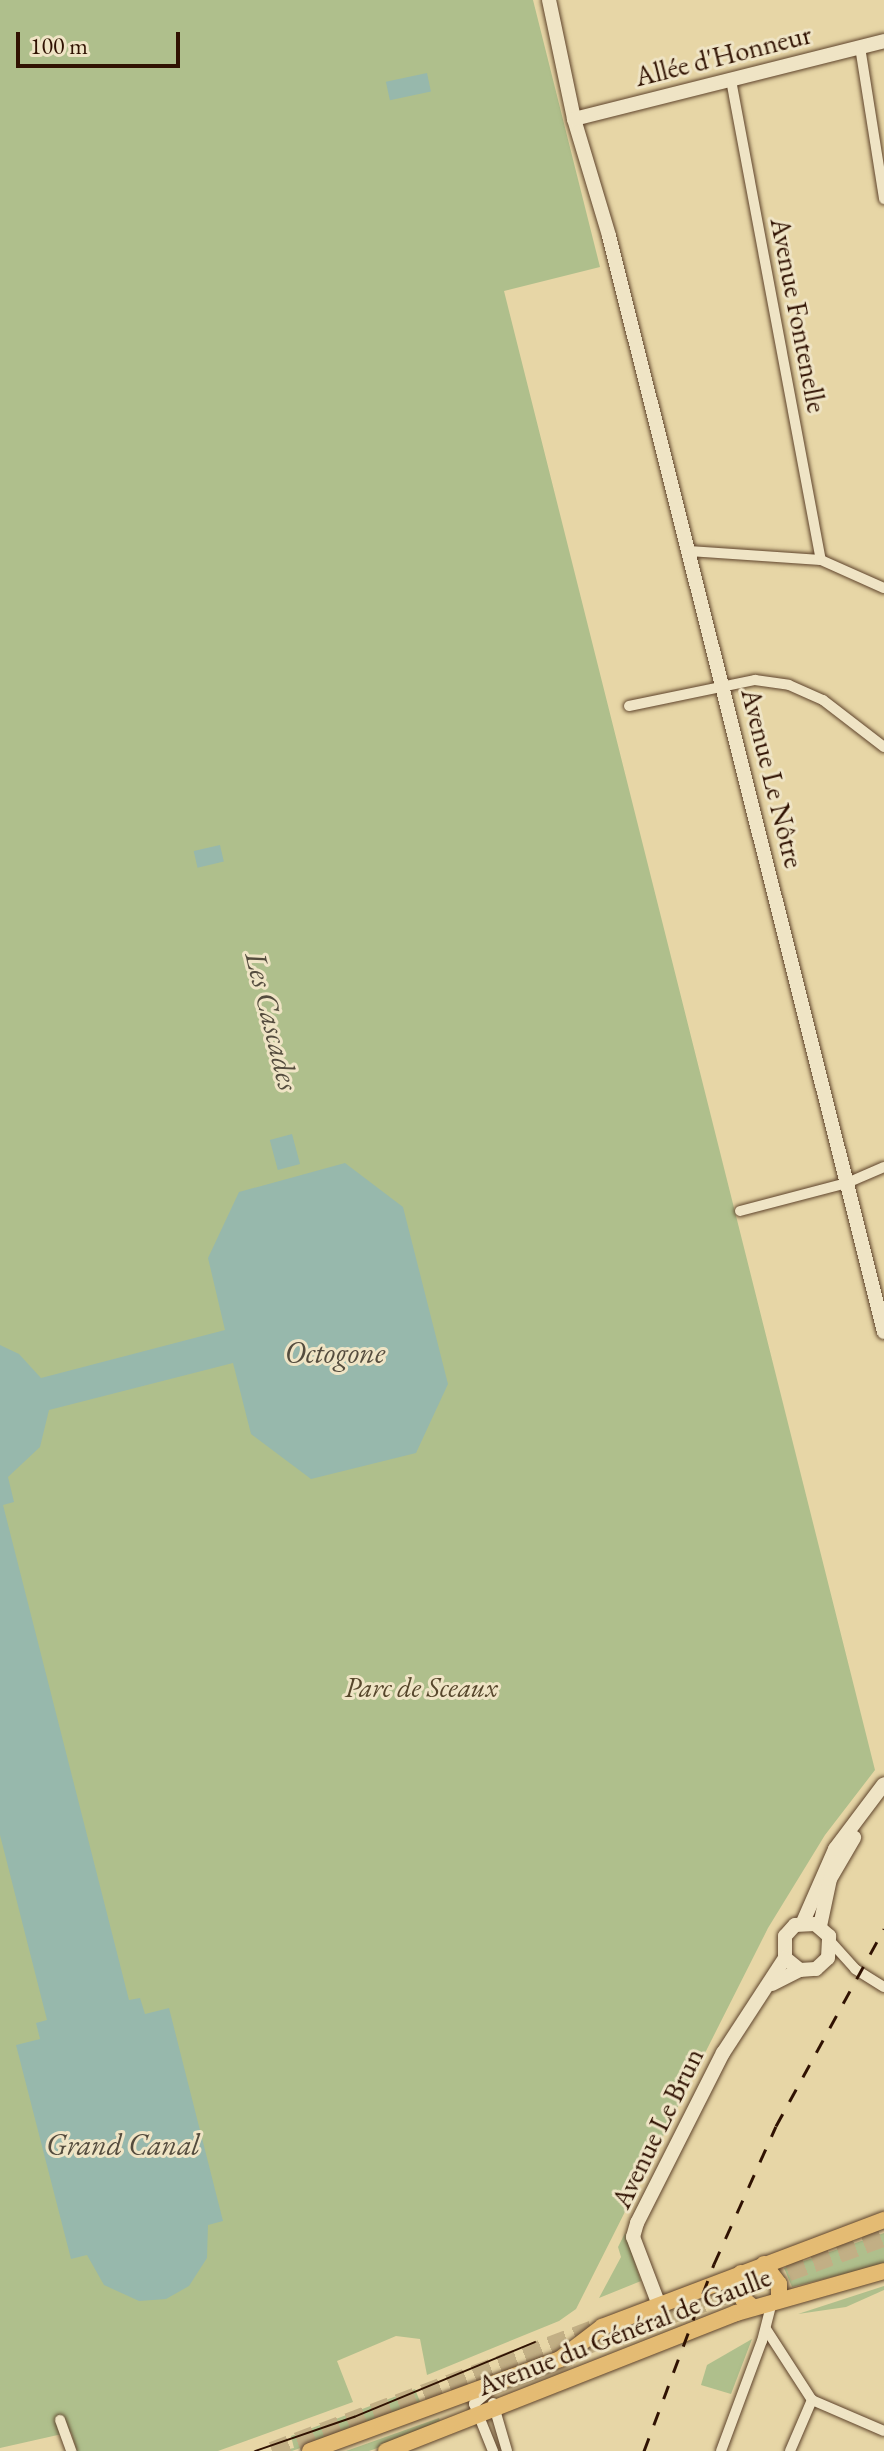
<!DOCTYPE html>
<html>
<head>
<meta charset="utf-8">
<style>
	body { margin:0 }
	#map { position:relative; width:884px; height:2451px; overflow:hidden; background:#e7d6a6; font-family:"EB Garamond",serif }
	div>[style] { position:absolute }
	.green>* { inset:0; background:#afbf8c }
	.water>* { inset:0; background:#97b8ac; transform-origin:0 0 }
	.highway-tunnel>* { height:18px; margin-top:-9px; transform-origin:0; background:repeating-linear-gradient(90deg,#c2af85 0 18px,transparent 0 27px) }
	.roads { filter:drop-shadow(0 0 2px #5e432b) drop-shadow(0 0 2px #5e432b) }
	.street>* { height:10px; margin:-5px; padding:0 5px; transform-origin:5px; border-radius:5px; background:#efe4c5 }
	.secondary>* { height:14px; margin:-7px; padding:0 7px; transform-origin:7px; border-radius:7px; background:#efe4c5 }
	.primary>* { height:16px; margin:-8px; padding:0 8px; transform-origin:8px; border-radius:8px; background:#e4bb73 }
	.tram>* { height:2px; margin:-1px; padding:0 1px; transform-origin:1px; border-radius:1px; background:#301202 }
	.rail>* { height:3px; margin-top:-1.5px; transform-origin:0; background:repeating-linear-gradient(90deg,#301202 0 14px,transparent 0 28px) }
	span { translate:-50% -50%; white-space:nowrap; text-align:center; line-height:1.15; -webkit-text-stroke:6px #efe4c5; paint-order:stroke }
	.street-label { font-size:28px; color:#301202 }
	.park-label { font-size:28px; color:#56462b; font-style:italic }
	.water-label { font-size:30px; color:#544c3e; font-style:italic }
	.scale { position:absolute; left:16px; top:32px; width:164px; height:36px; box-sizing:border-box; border:4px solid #301202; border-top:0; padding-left:10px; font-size:24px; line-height:28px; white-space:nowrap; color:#301202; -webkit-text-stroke:6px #efe4c5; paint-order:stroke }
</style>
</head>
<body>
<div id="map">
	<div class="green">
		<div style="clip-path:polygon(0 0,533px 0,600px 267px,504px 291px,875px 1770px,825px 1835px,768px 1928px,576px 2309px,559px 2321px,427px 2375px,420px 2339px,396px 2336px,337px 2361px,353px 2402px,218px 2451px,77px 2451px,71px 2432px,0 2448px)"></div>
		<div style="clip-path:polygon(625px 2233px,641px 2281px,599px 2298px,621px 2257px,618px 2247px)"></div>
		<div style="clip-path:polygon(884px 2233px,884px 2264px,792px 2287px,784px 2268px)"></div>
		<div style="clip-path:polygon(884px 2286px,884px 2290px,846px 2307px,798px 2314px)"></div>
		<div style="clip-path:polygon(752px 2339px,731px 2394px,701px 2385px,707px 2365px)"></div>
		<div style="clip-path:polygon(415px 2389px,421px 2404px,292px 2451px,278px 2451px,294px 2448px,291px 2436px)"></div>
		<div style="clip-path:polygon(439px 2418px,442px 2425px,369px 2451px,346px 2451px)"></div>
	</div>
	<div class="water">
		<div style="left:427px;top:73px;width:19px;height:42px;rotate:78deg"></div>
		<div style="left:220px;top:845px;width:17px;height:27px;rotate:77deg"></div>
		<div style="left:292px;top:1134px;width:31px;height:23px;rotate:75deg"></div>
		<div style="clip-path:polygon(345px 1163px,403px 1207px,448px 1384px,416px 1453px,311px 1479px,251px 1434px,233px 1363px,49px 1410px,40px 1447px,8px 1477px,14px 1502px,3px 1505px,129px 2000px,140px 1998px,145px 2014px,169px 2008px,223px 2221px,208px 2225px,207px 2258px,189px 2286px,166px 2299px,139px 2301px,104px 2285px,87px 2255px,71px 2259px,16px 2045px,40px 2039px,36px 2023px,47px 2020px,0 1835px,0 1345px,19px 1354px,41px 1378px,225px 1330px,208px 1258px,239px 1192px)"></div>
	</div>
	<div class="highway-tunnel">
		<div style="left:585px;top:2346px;width:318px;rotate:-19.9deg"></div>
		<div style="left:272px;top:2451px;width:349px;rotate:-20.8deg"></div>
	</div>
	<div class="roads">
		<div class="street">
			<div style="left:860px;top:47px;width:154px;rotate:81deg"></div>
			<div style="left:731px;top:80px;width:488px;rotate:79.4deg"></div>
			<div style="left:689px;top:551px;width:132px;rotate:3.9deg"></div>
			<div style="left:821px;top:560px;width:69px;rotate:24deg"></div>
			<div style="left:629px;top:706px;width:129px;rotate:-11.7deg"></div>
			<div style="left:755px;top:680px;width:34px;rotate:8deg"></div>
			<div style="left:789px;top:685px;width:37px;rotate:24deg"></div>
			<div style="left:823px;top:700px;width:77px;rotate:37.6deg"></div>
			<div style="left:740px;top:1211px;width:111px;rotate:-14.7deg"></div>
			<div style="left:847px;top:1183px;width:40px;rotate:-23.4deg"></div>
			<div style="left:831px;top:1942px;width:36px;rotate:48deg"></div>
			<div style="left:855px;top:1969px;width:34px;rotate:32deg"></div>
			<div style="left:766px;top:2329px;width:85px;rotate:57.1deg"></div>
			<div style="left:487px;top:2393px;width:17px;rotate:140deg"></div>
			<div style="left:474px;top:2404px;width:51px;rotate:68deg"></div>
			<div style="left:812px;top:2400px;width:78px;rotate:23.3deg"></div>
			<div style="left:493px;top:2403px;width:50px;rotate:73.7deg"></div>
			<div style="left:60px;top:2420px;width:33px;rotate:70deg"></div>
			<div style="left:721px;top:2451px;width:117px;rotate:-69.6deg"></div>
			<div style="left:762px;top:2341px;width:40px;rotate:-75.6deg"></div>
			<div style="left:790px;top:2451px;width:56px;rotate:-66.7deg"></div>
		</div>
		<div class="secondary">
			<div style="left:549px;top:0;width:122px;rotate:78.1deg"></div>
			<div style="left:574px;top:119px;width:122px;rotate:73.3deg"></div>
			<div style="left:609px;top:236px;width:1130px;rotate:75.91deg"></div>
			<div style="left:574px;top:119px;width:320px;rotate:-14.1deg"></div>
			<div style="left:803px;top:1922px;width:80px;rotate:-66.3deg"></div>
			<div style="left:835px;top:1849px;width:81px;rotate:-53deg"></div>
			<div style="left:820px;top:1926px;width:48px;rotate:-78deg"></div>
			<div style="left:830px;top:1879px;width:48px;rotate:-59.7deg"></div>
			<div style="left:772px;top:1984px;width:31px;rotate:-27deg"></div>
			<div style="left:800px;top:1970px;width:16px;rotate:-4deg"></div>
			<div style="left:816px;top:1969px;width:16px;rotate:-43deg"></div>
			<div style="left:828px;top:1958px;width:22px;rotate:-87deg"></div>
			<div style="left:829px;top:1936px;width:18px;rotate:-139deg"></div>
			<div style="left:815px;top:1924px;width:20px;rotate:177deg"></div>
			<div style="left:795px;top:1925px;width:15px;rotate:132deg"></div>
			<div style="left:785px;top:1936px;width:22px;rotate:90deg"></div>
			<div style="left:785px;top:1958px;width:19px;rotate:39deg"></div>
			<div style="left:659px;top:2305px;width:73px;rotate:-110.9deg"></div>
			<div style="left:633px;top:2237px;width:15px;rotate:-74deg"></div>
			<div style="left:637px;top:2223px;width:191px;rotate:-63.2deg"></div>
			<div style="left:723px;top:2053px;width:113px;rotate:-56.9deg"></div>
		</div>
		<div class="primary">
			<div style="left:764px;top:2264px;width:25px;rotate:53deg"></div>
			<div style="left:779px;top:2284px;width:15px;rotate:90deg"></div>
			<div style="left:741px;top:2273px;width:26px;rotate:86deg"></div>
			<div style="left:743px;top:2299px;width:13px;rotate:39deg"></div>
			<div style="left:310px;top:2451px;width:266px;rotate:-20.2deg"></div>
			<div style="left:560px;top:2359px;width:53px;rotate:-37.3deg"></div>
			<div style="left:602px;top:2327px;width:302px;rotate:-20.8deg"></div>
			<div style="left:386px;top:2451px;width:376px;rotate:-21.5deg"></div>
			<div style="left:736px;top:2313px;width:154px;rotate:-15.8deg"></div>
		</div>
	</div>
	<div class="tram">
		<div style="left:255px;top:2451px;width:105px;rotate:-19deg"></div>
		<div style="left:354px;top:2417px;width:196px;rotate:-22.5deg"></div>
	</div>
	<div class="rail">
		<div style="left:644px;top:2451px;width:200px;rotate:-69.5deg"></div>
		<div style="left:714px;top:2264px;width:151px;rotate:-65.8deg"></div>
		<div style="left:776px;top:2126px;width:225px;rotate:-61.3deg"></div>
	</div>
	<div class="street-label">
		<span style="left:723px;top:55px;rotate:-14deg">Allée d'Honneur</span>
		<span style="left:799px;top:315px;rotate:79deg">Avenue Fontenelle</span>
		<span style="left:773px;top:778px;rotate:76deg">Avenue Le Nôtre</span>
		<span style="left:657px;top:2128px;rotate:-64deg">Avenue Le Brun</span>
		<span style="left:624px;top:2331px;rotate:-21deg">Avenue du Général de Gaulle</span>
	</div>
	<div class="park-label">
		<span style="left:421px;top:1687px">Parc de Sceaux</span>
	</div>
	<div class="water-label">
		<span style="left:272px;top:1021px;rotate:76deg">Les Cascades</span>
		<span style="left:335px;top:1353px">Octogone</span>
		<span style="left:123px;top:2145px">Grand Canal</span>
	</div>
	<div class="scale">100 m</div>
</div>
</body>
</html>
